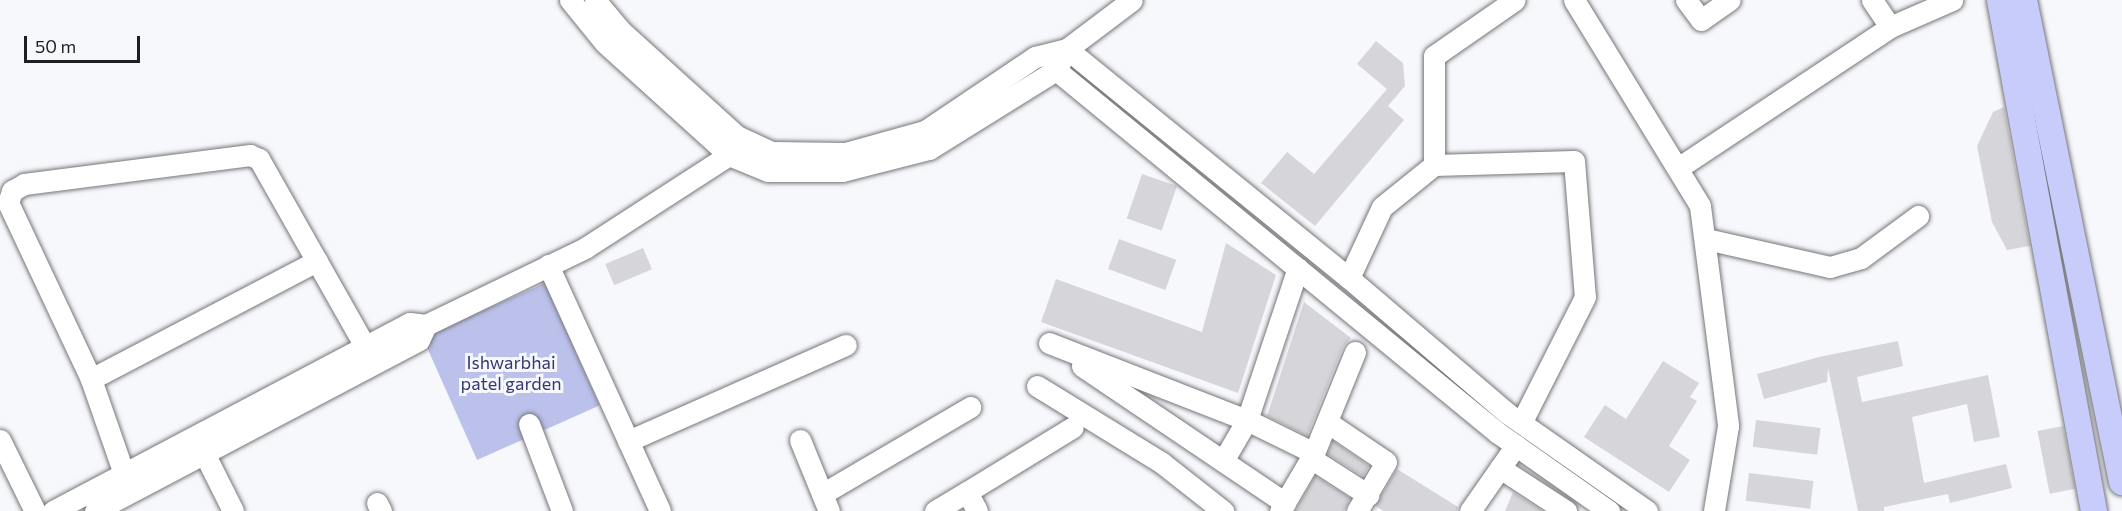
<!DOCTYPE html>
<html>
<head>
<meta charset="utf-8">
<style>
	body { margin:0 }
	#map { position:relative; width:2122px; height:511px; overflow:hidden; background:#f7f8fc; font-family:Commissioner,sans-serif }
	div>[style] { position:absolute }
	.green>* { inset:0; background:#bcc1ec; transform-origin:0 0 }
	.building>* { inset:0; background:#d6d6da; transform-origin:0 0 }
	.roads { filter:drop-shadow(0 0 2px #76767a) drop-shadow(0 0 2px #76767a) }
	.minor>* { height:21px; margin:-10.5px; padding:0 10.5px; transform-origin:10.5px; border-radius:10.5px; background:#fff }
	.major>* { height:26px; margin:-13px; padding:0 13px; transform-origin:13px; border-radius:13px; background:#c8ccfb }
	span { translate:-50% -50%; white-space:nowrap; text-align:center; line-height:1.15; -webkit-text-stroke:6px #f7f8fc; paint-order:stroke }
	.park-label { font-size:18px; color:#363770 }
	.scale { position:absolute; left:24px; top:36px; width:116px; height:27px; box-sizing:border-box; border:3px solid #1f1f21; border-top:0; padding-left:8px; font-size:18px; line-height:21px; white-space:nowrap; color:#1f1f21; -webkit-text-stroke:4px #f7f8fc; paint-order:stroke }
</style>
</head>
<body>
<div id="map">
	<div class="green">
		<div style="left:545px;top:283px;width:134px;height:134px;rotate:66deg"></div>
	</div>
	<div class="building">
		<div style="clip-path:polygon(1376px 41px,1403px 63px,1405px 86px,1388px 106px,1404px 120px,1315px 226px,1261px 183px,1287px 152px,1314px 174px,1387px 89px,1357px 64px)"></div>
		<div style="clip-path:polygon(2004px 107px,2030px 246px,2007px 250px,1992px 222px,1977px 146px,1993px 112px)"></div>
		<div style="left:1142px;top:174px;width:37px;height:47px;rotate:19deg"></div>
		<div style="left:1119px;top:239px;width:61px;height:32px;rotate:20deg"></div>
		<div style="clip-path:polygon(1226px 243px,1276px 275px,1238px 393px,1041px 322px,1056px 279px,1202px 332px)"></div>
		<div style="left:643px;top:248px;width:23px;height:41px;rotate:67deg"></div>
		<div style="clip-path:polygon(1304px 302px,1351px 338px,1343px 347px,1307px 436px,1267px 416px)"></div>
		<div style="clip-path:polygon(1898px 341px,1903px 366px,1857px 377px,1862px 402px,1988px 375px,2000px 437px,1974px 442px,1967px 404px,1912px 417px,1924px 483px,2006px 464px,2012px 488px,1950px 503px,1948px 494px,1884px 507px,1884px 511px,1858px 511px,1828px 368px,1827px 382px,1764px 399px,1757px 374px,1819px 357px)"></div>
		<div style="clip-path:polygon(1663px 361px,1699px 383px,1690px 397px,1697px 401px,1669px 446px,1690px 460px,1669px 492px,1584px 437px,1605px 405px,1626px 419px)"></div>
		<div style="left:1756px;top:420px;width:65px;height:27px;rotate:7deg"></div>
		<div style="left:2063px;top:426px;width:64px;height:26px;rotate:79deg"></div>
		<div style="clip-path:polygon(1333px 441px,1369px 466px,1363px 476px,1327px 454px)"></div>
		<div style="clip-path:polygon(1397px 469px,1458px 507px,1457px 511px,1384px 511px,1375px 506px)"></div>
		<div style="left:1749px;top:473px;width:65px;height:28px;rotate:7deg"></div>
		<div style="clip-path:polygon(1315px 476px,1350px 498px,1344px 511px,1295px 511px)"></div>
		<div style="clip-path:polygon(1513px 492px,1543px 511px,1505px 511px)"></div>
	</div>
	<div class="roads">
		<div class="minor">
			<div style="left:570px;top:0;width:55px;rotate:50.9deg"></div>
			<div style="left:605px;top:43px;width:167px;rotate:42.1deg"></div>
			<div style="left:729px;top:155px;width:42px;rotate:22.3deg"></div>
			<div style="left:768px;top:171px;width:74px"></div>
			<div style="left:842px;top:171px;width:90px;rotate:-14.2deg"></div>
			<div style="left:929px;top:149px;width:150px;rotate:-31.9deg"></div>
			<div style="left:1056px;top:70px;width:24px;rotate:-62deg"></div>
			<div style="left:1067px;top:49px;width:81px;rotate:-37deg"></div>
			<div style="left:595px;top:0;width:40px;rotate:50deg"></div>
			<div style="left:621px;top:31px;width:156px;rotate:42.2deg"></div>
			<div style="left:737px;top:136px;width:38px;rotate:25deg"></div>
			<div style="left:772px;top:152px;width:73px;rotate:0.8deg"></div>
			<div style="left:845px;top:153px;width:83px;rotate:-15.4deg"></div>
			<div style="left:925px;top:131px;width:133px;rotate:-33.9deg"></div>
			<div style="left:1035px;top:57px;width:33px;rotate:-14deg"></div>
			<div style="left:1067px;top:49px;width:363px;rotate:39.1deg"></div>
			<div style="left:1349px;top:278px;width:208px;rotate:40.5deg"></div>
			<div style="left:1507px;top:413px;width:171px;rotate:35deg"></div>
			<div style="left:1574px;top:0;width:241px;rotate:58.5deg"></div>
			<div style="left:1700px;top:206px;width:222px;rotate:82.7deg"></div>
			<div style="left:1728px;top:426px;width:86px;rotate:99.4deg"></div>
			<div style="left:1686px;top:0;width:25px;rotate:53deg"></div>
			<div style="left:1701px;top:20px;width:35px;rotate:-35deg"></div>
			<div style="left:1872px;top:0;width:32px;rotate:56deg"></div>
			<div style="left:1056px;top:70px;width:572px;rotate:39.4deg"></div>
			<div style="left:1498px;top:433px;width:136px;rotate:35.1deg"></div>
			<div style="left:1434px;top:165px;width:140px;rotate:-1.6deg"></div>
			<div style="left:1574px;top:161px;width:136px;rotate:85.4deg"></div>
			<div style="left:1585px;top:297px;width:141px;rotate:116.9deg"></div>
			<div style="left:1678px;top:168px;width:255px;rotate:-33.6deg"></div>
			<div style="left:1890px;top:27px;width:68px;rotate:-23.5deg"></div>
			<div style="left:1706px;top:239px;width:127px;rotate:12.7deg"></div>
			<div style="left:1830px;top:267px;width:32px;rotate:-16deg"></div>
			<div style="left:1861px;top:258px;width:71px;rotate:-36.4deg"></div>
			<div style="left:548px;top:265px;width:270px;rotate:65.5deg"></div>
			<div style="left:1349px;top:278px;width:78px;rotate:-65.1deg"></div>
			<div style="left:1382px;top:207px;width:67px;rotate:-38.9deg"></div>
			<div style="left:1434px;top:165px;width:109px;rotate:-90deg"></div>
			<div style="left:1434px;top:56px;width:98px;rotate:-34.7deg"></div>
			<div style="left:1049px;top:343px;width:212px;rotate:21.3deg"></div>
			<div style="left:1247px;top:420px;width:160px;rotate:-71.5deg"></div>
			<div style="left:1082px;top:366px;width:245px;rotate:34deg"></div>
			<div style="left:91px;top:379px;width:255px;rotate:-27.6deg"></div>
			<div style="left:1037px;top:386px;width:147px;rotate:31.6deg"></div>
			<div style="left:1162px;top:463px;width:78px;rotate:38.2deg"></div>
			<div style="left:1327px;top:422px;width:71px;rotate:34.1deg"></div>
			<div style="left:1386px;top:462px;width:57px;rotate:120.6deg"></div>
			<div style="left:529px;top:424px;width:93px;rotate:69.2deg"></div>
			<div style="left:0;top:440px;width:79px;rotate:63.8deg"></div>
			<div style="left:800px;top:440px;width:77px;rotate:67.8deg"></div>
			<div style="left:628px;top:441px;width:238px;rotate:-23.8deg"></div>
			<div style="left:203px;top:451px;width:67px;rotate:63.4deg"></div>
			<div style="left:1314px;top:453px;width:109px;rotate:-67.9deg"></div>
			<div style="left:1312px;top:459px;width:67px;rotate:32.7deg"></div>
			<div style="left:1223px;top:461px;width:48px;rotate:-59.7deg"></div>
			<div style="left:1247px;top:420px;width:75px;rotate:26.2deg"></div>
			<div style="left:1314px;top:453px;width:67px;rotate:120.4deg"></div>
			<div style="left:1500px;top:468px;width:79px;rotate:33.1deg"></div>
			<div style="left:124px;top:474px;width:101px;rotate:-109.2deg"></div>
			<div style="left:91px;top:379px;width:195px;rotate:-115.2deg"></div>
			<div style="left:8px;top:203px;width:13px;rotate:-72deg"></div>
			<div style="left:12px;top:191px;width:14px;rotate:-30deg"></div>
			<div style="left:24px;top:184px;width:228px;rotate:-7.3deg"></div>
			<div style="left:250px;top:155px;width:10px;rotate:24deg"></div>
			<div style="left:259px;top:159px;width:233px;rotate:60.5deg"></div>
			<div style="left:967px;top:492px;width:124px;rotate:-31.5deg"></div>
			<div style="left:822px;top:494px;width:172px;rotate:-30.4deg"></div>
			<div style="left:377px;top:503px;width:9px;rotate:63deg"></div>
			<div style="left:53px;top:511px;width:403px;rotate:-27.8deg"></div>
			<div style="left:410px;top:323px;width:16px;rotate:7deg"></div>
			<div style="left:426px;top:325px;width:177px;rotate:-25.8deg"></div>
			<div style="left:585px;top:248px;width:171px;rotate:-32.9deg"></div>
			<div style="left:729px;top:155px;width:21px;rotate:-45deg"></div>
			<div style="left:95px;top:511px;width:366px;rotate:-27.8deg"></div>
			<div style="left:419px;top:340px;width:17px;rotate:-65deg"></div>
			<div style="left:935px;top:511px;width:37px;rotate:-31deg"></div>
			<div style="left:967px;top:492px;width:21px;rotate:62deg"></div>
			<div style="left:1470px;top:511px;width:80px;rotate:-55.1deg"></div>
		</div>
		<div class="major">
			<div style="left:2000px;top:0;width:520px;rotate:79.58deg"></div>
			<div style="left:2024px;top:0;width:492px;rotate:78.5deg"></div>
		</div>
	</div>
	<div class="park-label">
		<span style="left:511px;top:373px">Ishwarbhai<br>patel garden</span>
	</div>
	<div class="scale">50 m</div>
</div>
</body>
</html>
